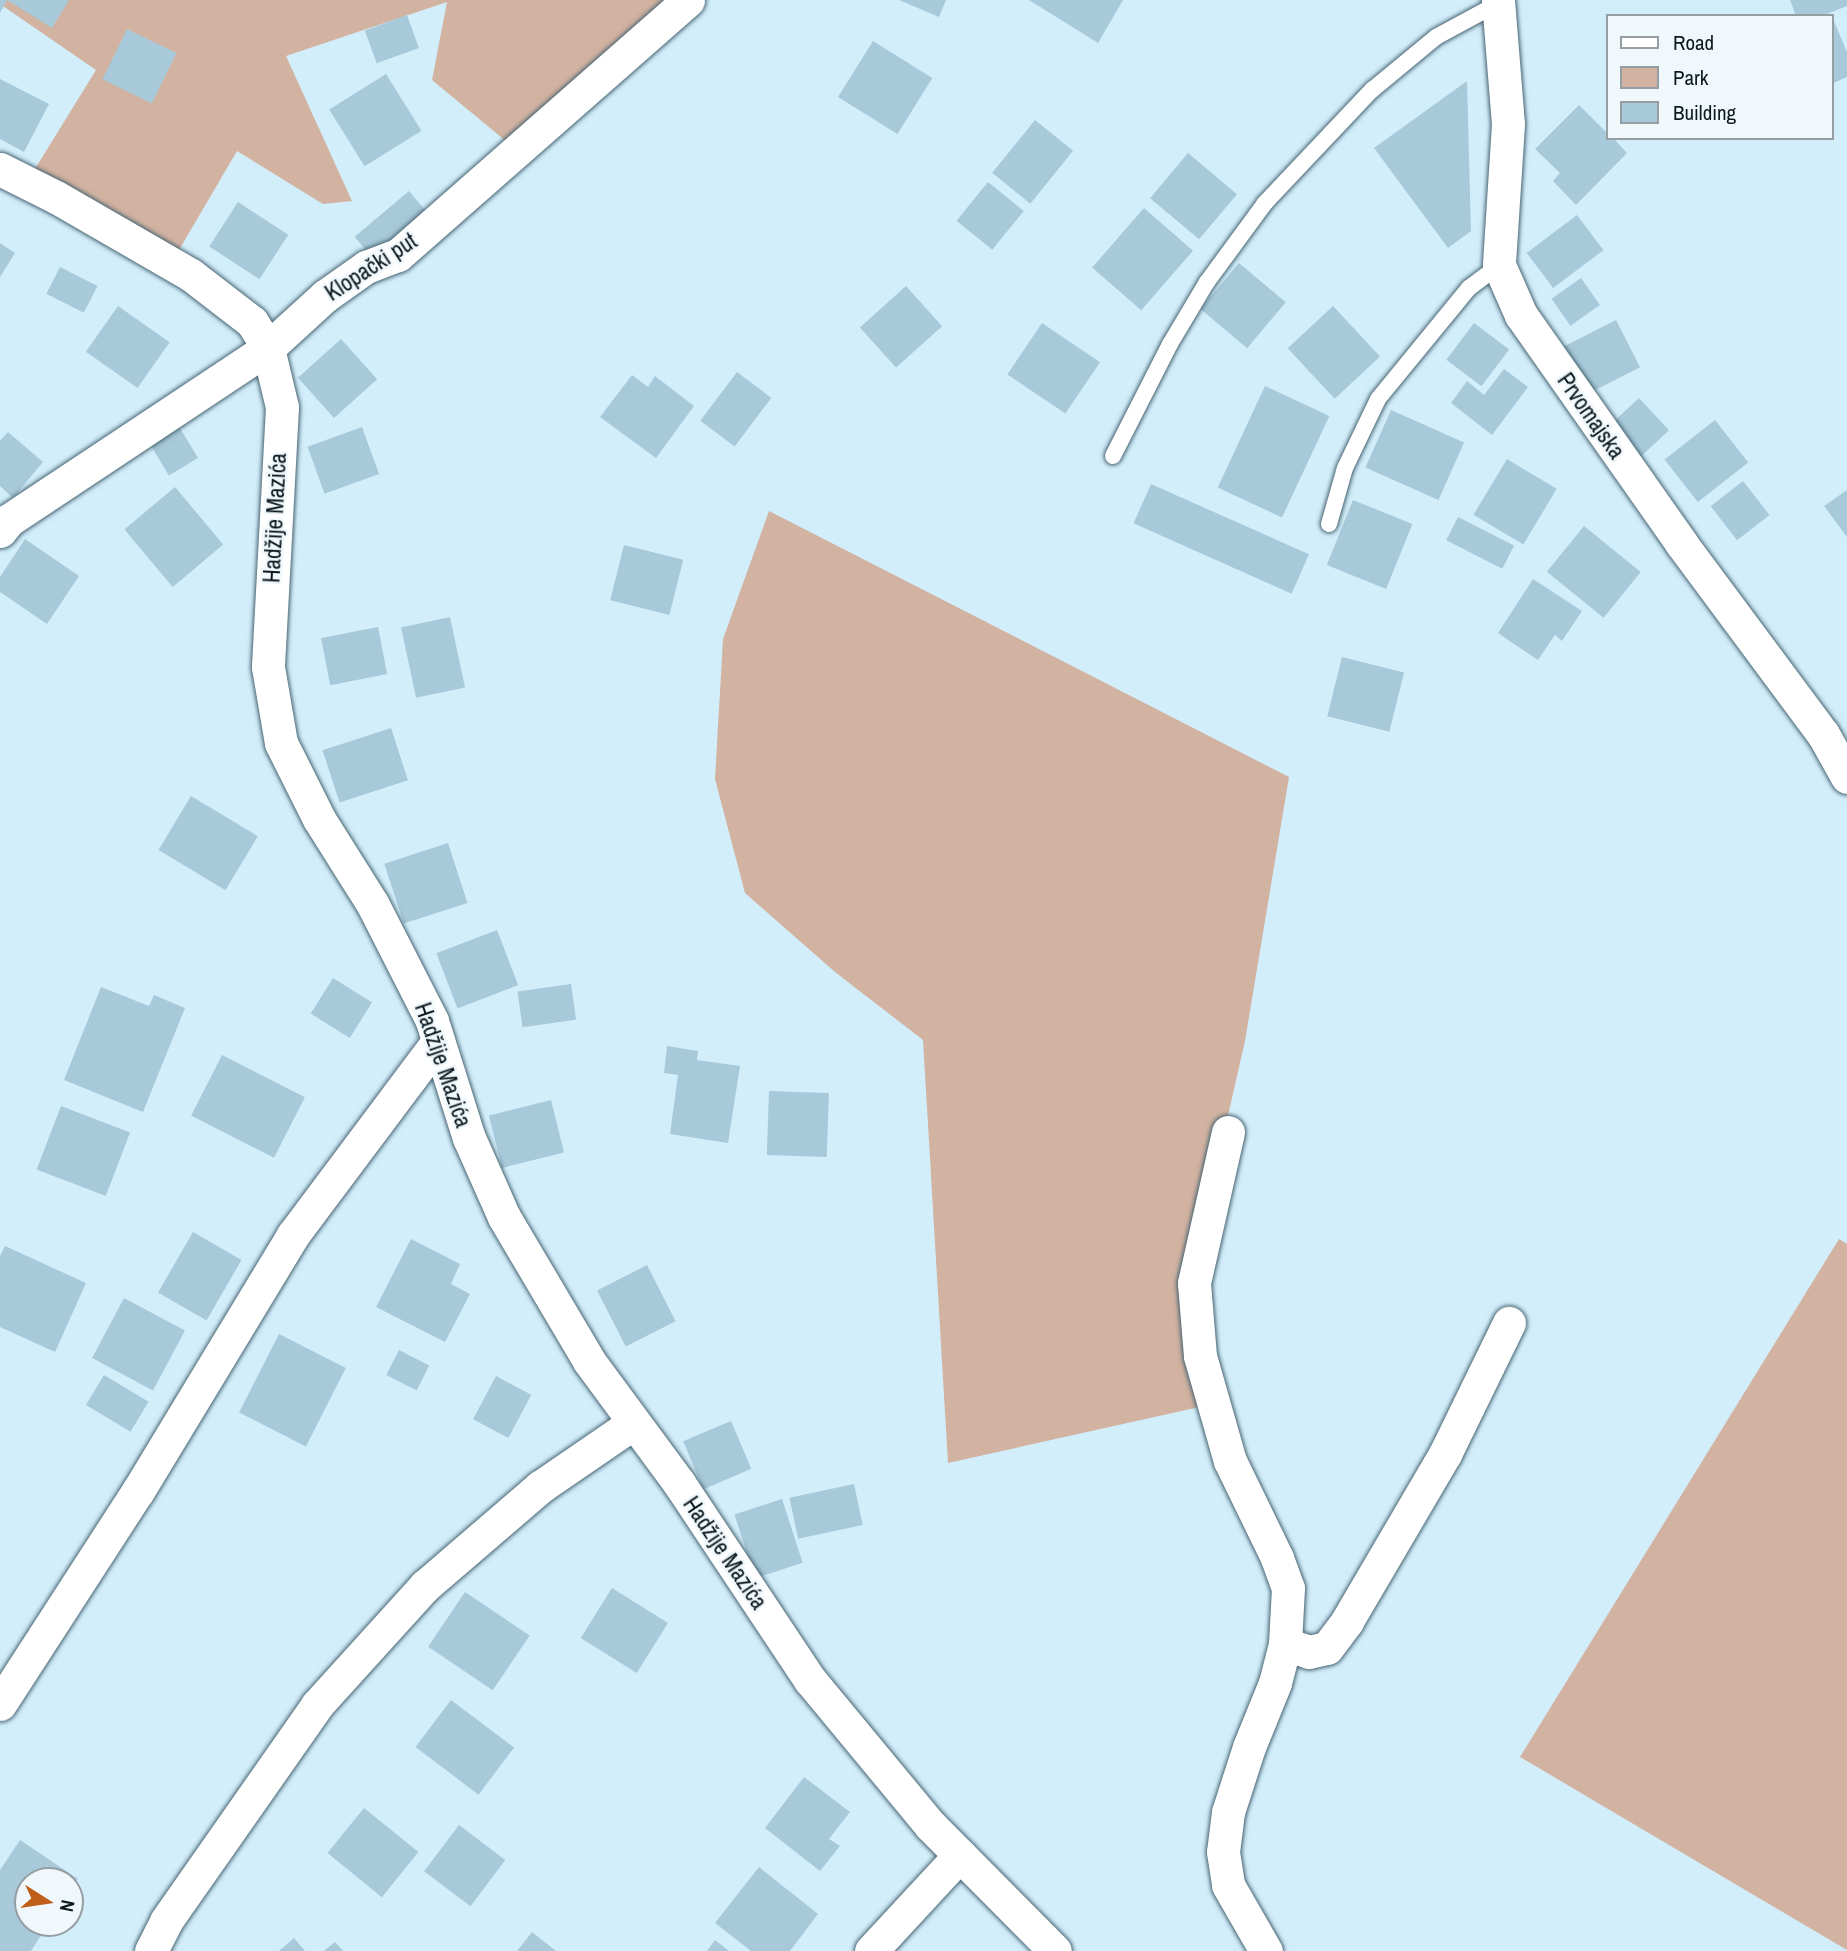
<!DOCTYPE html>
<html>
<head>
<meta charset="utf-8">
<style>
	body { margin:0 }
	#map { position:relative; width:1847px; height:1951px; overflow:hidden; background:#d3eefb; font-family:"Archivo Narrow",sans-serif }
	div>[style] { position:absolute }
	.green>* { inset:0; background:#d2b2a1 }
	.building>* { inset:0; background:#a8c9d9; transform-origin:0 0 }
	.roads { filter:drop-shadow(0 0 2px #476573) drop-shadow(0 0 2px #476573) }
	.lane>* { height:16px; margin:-8px; padding:0 8px; transform-origin:8px; border-radius:8px; background:#fff }
	.street>* { height:33px; margin:-16.5px; padding:0 16.5px; transform-origin:16.5px; border-radius:16.5px; background:#fff }
	span { translate:-50% -50%; white-space:nowrap; text-align:center; line-height:1.15; -webkit-text-stroke:5px #f1f8fb; paint-order:stroke }
	.street-label { font-size:23px; color:#0c191f }
	.legend { position:absolute; left:1606px; top:14px; width:228px; height:126px; box-sizing:border-box; background:#f1f8fb; border:2px solid #959fa3; margin:0; padding:9px 12px; list-style:none; font-size:21px; color:#0c191f }
	.legend li { display:flex; align-items:center; gap:14px; height:35px }
	.legend b { width:35px; border:2px solid #959fa3 }
	.north { position:absolute; left:14px; top:1867px; width:70px; height:70px; box-sizing:border-box; background:#f1f8fb; border:2px solid #959fa3; border-radius:50%; rotate:102deg; font-size:19px; font-weight:700; line-height:28px; text-align:center; color:#0c191f }
	.north::after { content:''; display:block; margin:auto; width:24px; height:32px; background:#be5e19; clip-path:polygon(50% 0,100% 100%,50% 72%,0 100%) }
</style>
</head>
<body>
<div id="map">
	<div class="green">
		<div style="clip-path:polygon(0 0,697px 0,518px 151px,432px 80px,447px 2px,286px 56px,352px 201px,323px 204px,237px 151px,179px 250px,30px 177px,96px 70px,0 4px)"></div>
		<div style="clip-path:polygon(769px 511px,1289px 777px,1245px 1041px,1183px 1313px,1204px 1406px,948px 1463px,923px 1040px,835px 972px,745px 893px,715px 779px,723px 639px)"></div>
		<div style="clip-path:polygon(1839px 1239px,1847px 1244px,1847px 1950px,1520px 1757px)"></div>
	</div>
	<div class="building">
		<div style="clip-path:polygon(0 0,69px 0,52px 28px,7px 0,0 13px)"></div>
		<div style="clip-path:polygon(899px 0,946px 0,939px 17px)"></div>
		<div style="clip-path:polygon(1029px 0,1123px 0,1098px 43px)"></div>
		<div style="clip-path:polygon(1790px 0,1847px 0,1847px 6px,1822px 16px,1796px 16px)"></div>
		<div style="left:407px;top:15px;width:35px;height:45px;rotate:70deg"></div>
		<div style="clip-path:polygon(1833px 19px,1847px 52px,1847px 77px,1831px 84px)"></div>
		<div style="left:127px;top:29px;width:55px;height:56px;rotate:26deg"></div>
		<div style="left:873px;top:41px;width:70px;height:66px;rotate:32deg"></div>
		<div style="left:386px;top:74px;width:67px;height:67px;rotate:58deg"></div>
		<div style="clip-path:polygon(0 79px,49px 104px,24px 152px,0 139px)"></div>
		<div style="clip-path:polygon(1467px 81px,1471px 231px,1448px 248px,1374px 148px)"></div>
		<div style="clip-path:polygon(1579px 105px,1607px 133px,1607px 138px,1613px 138px,1627px 153px,1576px 205px,1553px 181px,1560px 173px,1535px 149px)"></div>
		<div style="left:1035px;top:120px;width:49px;height:68px;rotate:39deg"></div>
		<div style="left:1188px;top:153px;width:64px;height:59px;rotate:40deg"></div>
		<div style="left:988px;top:182px;width:46px;height:50px;rotate:39deg"></div>
		<div style="left:409px;top:191px;width:31px;height:71px;rotate:50deg"></div>
		<div style="left:238px;top:202px;width:60px;height:53px;rotate:33deg"></div>
		<div style="left:1144px;top:208px;width:65px;height:79px;rotate:41deg"></div>
		<div style="left:1577px;top:215px;width:44px;height:63px;rotate:53deg"></div>
		<div style="clip-path:polygon(0 243px,15px 253px,0 277px)"></div>
		<div style="left:1239px;top:263px;width:61px;height:60px;rotate:40deg"></div>
		<div style="left:60px;top:267px;width:42px;height:30px;rotate:27deg"></div>
		<div style="left:1581px;top:278px;width:33px;height:36px;rotate:55deg"></div>
		<div style="left:906px;top:286px;width:54px;height:62px;rotate:48deg"></div>
		<div style="left:118px;top:306px;width:63px;height:56px;rotate:35deg"></div>
		<div style="left:1333px;top:306px;width:69px;height:62px;rotate:47deg"></div>
		<div style="left:1616px;top:320px;width:53px;height:63px;rotate:63deg"></div>
		<div style="left:1042px;top:323px;width:70px;height:62px;rotate:34deg"></div>
		<div style="left:1474px;top:323px;width:44px;height:46px;rotate:37deg"></div>
		<div style="left:341px;top:339px;width:54px;height:58px;rotate:48deg"></div>
		<div style="clip-path:polygon(1504px 369px,1528px 387px,1492px 435px,1451px 403px,1467px 381px,1484px 395px)"></div>
		<div style="left:737px;top:372px;width:43px;height:61px;rotate:37deg"></div>
		<div style="clip-path:polygon(632px 375px,648px 387px,655px 376px,694px 406px,656px 458px,600px 417px)"></div>
		<div style="left:1265px;top:386px;width:71px;height:112px;rotate:25deg"></div>
		<div style="left:1639px;top:398px;width:44px;height:40px;rotate:47deg"></div>
		<div style="left:1391px;top:410px;width:80px;height:63px;rotate:24deg"></div>
		<div style="left:1715px;top:420px;width:54px;height:64px;rotate:52deg"></div>
		<div style="left:362px;top:427px;width:50px;height:58px;rotate:70deg"></div>
		<div style="left:180px;top:428px;width:35px;height:34px;rotate:59deg"></div>
		<div style="clip-path:polygon(8px 432px,43px 462px,13px 498px,0 486px,0 441px)"></div>
		<div style="left:1507px;top:459px;width:58px;height:65px;rotate:31deg"></div>
		<div style="left:1743px;top:481px;width:43px;height:41px;rotate:52deg"></div>
		<div style="left:1151px;top:484px;width:173px;height:43px;rotate:24deg"></div>
		<div style="left:175px;top:487px;width:75px;height:66px;rotate:50deg"></div>
		<div style="clip-path:polygon(1847px 490px,1847px 537px,1824px 506px)"></div>
		<div style="left:1353px;top:500px;width:64px;height:70px;rotate:22deg"></div>
		<div style="left:1458px;top:517px;width:63px;height:26px;rotate:27deg"></div>
		<div style="left:1584px;top:526px;width:73px;height:59px;rotate:39deg"></div>
		<div style="clip-path:polygon(25px 539px,79px 576px,47px 624px,0 592px,0 577px)"></div>
		<div style="left:624px;top:545px;width:61px;height:57px;rotate:14deg"></div>
		<div style="clip-path:polygon(1533px 579px,1582px 611px,1562px 641px,1555px 635px,1538px 660px,1498px 633px)"></div>
		<div style="left:450px;top:617px;width:72px;height:50px;rotate:78deg"></div>
		<div style="left:378px;top:627px;width:48px;height:58px;rotate:79deg"></div>
		<div style="left:1342px;top:657px;width:64px;height:61px;rotate:14deg"></div>
		<div style="left:391px;top:728px;width:55px;height:72px;rotate:72deg"></div>
		<div style="left:191px;top:796px;width:78px;height:63px;rotate:31deg"></div>
		<div style="left:448px;top:843px;width:63px;height:67px;rotate:72deg"></div>
		<div style="left:497px;top:930px;width:59px;height:65px;rotate:69deg"></div>
		<div style="left:333px;top:978px;width:46px;height:42px;rotate:32deg"></div>
		<div style="left:571px;top:984px;width:36px;height:54px;rotate:82deg"></div>
		<div style="clip-path:polygon(101px 987px,149px 1006px,154px 995px,185px 1008px,143px 1112px,64px 1080px)"></div>
		<div style="clip-path:polygon(667px 1046px,698px 1051px,697px 1060px,740px 1066px,728px 1143px,670px 1134px,678px 1075px,664px 1073px)"></div>
		<div style="left:222px;top:1055px;width:93px;height:68px;rotate:27deg"></div>
		<div style="left:769px;top:1091px;width:60px;height:64px;rotate:2deg"></div>
		<div style="left:551px;top:1100px;width:54px;height:64px;rotate:76deg"></div>
		<div style="left:61px;top:1106px;width:74px;height:68px;rotate:21deg"></div>
		<div style="left:193px;top:1232px;width:56px;height:70px;rotate:30deg"></div>
		<div style="clip-path:polygon(411px 1239px,460px 1264px,451px 1284px,470px 1294px,445px 1342px,376px 1307px)"></div>
		<div style="clip-path:polygon(5px 1246px,86px 1283px,55px 1352px,0 1327px,0 1256px)"></div>
		<div style="left:647px;top:1265px;width:63px;height:56px;rotate:63deg"></div>
		<div style="left:124px;top:1298px;width:69px;height:68px;rotate:28deg"></div>
		<div style="left:279px;top:1334px;width:75px;height:88px;rotate:27deg"></div>
		<div style="left:399px;top:1350px;width:34px;height:28px;rotate:27deg"></div>
		<div style="left:104px;top:1375px;width:52px;height:35px;rotate:31deg"></div>
		<div style="left:496px;top:1376px;width:40px;height:49px;rotate:28deg"></div>
		<div style="left:731px;top:1421px;width:52px;height:52px;rotate:67deg"></div>
		<div style="left:854px;top:1484px;width:42px;height:66px;rotate:78deg"></div>
		<div style="left:782px;top:1499px;width:67px;height:50px;rotate:72deg"></div>
		<div style="left:612px;top:1588px;width:66px;height:59px;rotate:32deg"></div>
		<div style="left:465px;top:1592px;width:78px;height:66px;rotate:34deg"></div>
		<div style="left:451px;top:1700px;width:79px;height:59px;rotate:37deg"></div>
		<div style="clip-path:polygon(804px 1777px,850px 1812px,829px 1839px,840px 1846px,820px 1871px,765px 1828px)"></div>
		<div style="left:364px;top:1808px;width:70px;height:58px;rotate:39deg"></div>
		<div style="left:459px;top:1825px;width:58px;height:58px;rotate:37deg"></div>
		<div style="clip-path:polygon(20px 1840px,78px 1879px,70px 1891px,70px 1881px,28px 1881px,28px 1923px,49px 1923px,31px 1951px,0 1951px,0 1870px)"></div>
		<div style="clip-path:polygon(759px 1867px,818px 1914px,790px 1951px,751px 1951px,715px 1923px)"></div>
		<div style="clip-path:polygon(532px 1932px,556px 1951px,517px 1951px)"></div>
		<div style="clip-path:polygon(294px 1938px,305px 1951px,279px 1951px)"></div>
		<div style="clip-path:polygon(715px 1940px,729px 1951px,707px 1951px)"></div>
		<div style="clip-path:polygon(335px 1942px,343px 1951px,324px 1951px)"></div>
	</div>
	<div class="roads">
		<div class="lane">
			<div style="left:1113px;top:456px;width:126px;rotate:-63deg"></div>
			<div style="left:1170px;top:344px;width:72px;rotate:-59.2deg"></div>
			<div style="left:1207px;top:282px;width:98px;rotate:-53.7deg"></div>
			<div style="left:1265px;top:203px;width:156px;rotate:-46.6deg"></div>
			<div style="left:1372px;top:90px;width:83px;rotate:-39.6deg"></div>
			<div style="left:1436px;top:37px;width:72px;rotate:-28.4deg"></div>
			<div style="left:1329px;top:524px;width:58px;rotate:-74.1deg"></div>
			<div style="left:1345px;top:468px;width:76px;rotate:-64.4deg"></div>
			<div style="left:1378px;top:399px;width:144px;rotate:-50.7deg"></div>
			<div style="left:1469px;top:288px;width:38px;rotate:-37deg"></div>
		</div>
		<div class="street">
			<div style="left:1498px;top:0;width:124px;rotate:85.4deg"></div>
			<div style="left:1508px;top:124px;width:141px;rotate:93.7deg"></div>
			<div style="left:1499px;top:265px;width:55px;rotate:66.3deg"></div>
			<div style="left:1521px;top:315px;width:279px;rotate:54.9deg"></div>
			<div style="left:1681px;top:543px;width:238px;rotate:53.4deg"></div>
			<div style="left:1823px;top:734px;width:49px;rotate:60.8deg"></div>
			<div style="left:0;top:169px;width:63px;rotate:26.6deg"></div>
			<div style="left:56px;top:197px;width:156px;rotate:30deg"></div>
			<div style="left:191px;top:275px;width:77px;rotate:37.6deg"></div>
			<div style="left:252px;top:322px;width:31px;rotate:58deg"></div>
			<div style="left:268px;top:348px;width:61px;rotate:76.7deg"></div>
			<div style="left:282px;top:407px;width:260px;rotate:93.1deg"></div>
			<div style="left:268px;top:667px;width:77px;rotate:80.3deg"></div>
			<div style="left:281px;top:743px;width:85px;rotate:63.4deg"></div>
			<div style="left:319px;top:819px;width:99px;rotate:57.8deg"></div>
			<div style="left:372px;top:903px;width:132px;rotate:63deg"></div>
			<div style="left:432px;top:1021px;width:123px;rotate:72.5deg"></div>
			<div style="left:469px;top:1138px;width:86px;rotate:66.1deg"></div>
			<div style="left:504px;top:1217px;width:167px;rotate:59.4deg"></div>
			<div style="left:589px;top:1361px;width:152px;rotate:53.6deg"></div>
			<div style="left:679px;top:1483px;width:237px;rotate:56.4deg"></div>
			<div style="left:810px;top:1680px;width:188px;rotate:50.4deg"></div>
			<div style="left:930px;top:1825px;width:177px;rotate:45.2deg"></div>
			<div style="left:0;top:531px;width:14px;rotate:-51deg"></div>
			<div style="left:9px;top:520px;width:311px;rotate:-33.6deg"></div>
			<div style="left:268px;top:348px;width:77px;rotate:-42.4deg"></div>
			<div style="left:325px;top:296px;width:50px;rotate:-35.3deg"></div>
			<div style="left:366px;top:267px;width:34px;rotate:-21deg"></div>
			<div style="left:398px;top:255px;width:386px;rotate:-41.3deg"></div>
			<div style="left:1228px;top:1132px;width:155px;rotate:102.7deg"></div>
			<div style="left:1194px;top:1283px;width:73px;rotate:85.3deg"></div>
			<div style="left:1200px;top:1356px;width:109px;rotate:74.1deg"></div>
			<div style="left:1230px;top:1461px;width:108px;rotate:64.1deg"></div>
			<div style="left:1277px;top:1558px;width:32px;rotate:70deg"></div>
			<div style="left:1288px;top:1588px;width:56px;rotate:93.1deg"></div>
			<div style="left:1285px;top:1644px;width:40px;rotate:104.4deg"></div>
			<div style="left:1275px;top:1683px;width:69px;rotate:112.1deg"></div>
			<div style="left:1249px;top:1747px;width:68px;rotate:107.9deg"></div>
			<div style="left:1228px;top:1812px;width:40px;rotate:97.1deg"></div>
			<div style="left:1223px;top:1852px;width:33px;rotate:81deg"></div>
			<div style="left:1228px;top:1885px;width:76px;rotate:60.1deg"></div>
			<div style="left:1285px;top:1644px;width:25px;rotate:18deg"></div>
			<div style="left:1309px;top:1652px;width:18px;rotate:-13deg"></div>
			<div style="left:1327px;top:1648px;width:34px;rotate:-53deg"></div>
			<div style="left:1347px;top:1621px;width:194px;rotate:-59.6deg"></div>
			<div style="left:1445px;top:1454px;width:146px;rotate:-64deg"></div>
			<div style="left:0;top:1704px;width:254px;rotate:-57.1deg"></div>
			<div style="left:138px;top:1491px;width:299px;rotate:-58.8deg"></div>
			<div style="left:293px;top:1235px;width:242px;rotate:-53.2deg"></div>
			<div style="left:151px;top:1951px;width:34px;rotate:-63deg"></div>
			<div style="left:166px;top:1921px;width:264px;rotate:-55deg"></div>
			<div style="left:317px;top:1705px;width:161px;rotate:-47.8deg"></div>
			<div style="left:425px;top:1586px;width:152px;rotate:-40.7deg"></div>
			<div style="left:540px;top:1487px;width:112px;rotate:-34.4deg"></div>
			<div style="left:871px;top:1951px;width:131px;rotate:-47.2deg"></div>
		</div>
	</div>
	<div class="street-label">
		<span style="left:371px;top:267px;rotate:-33deg">Klopački put</span>
		<span style="left:1591px;top:416px;rotate:55deg">Prvomajska</span>
		<span style="left:275px;top:518px;rotate:-87deg">Hadžije Mazića</span>
		<span style="left:443px;top:1065px;rotate:71deg">Hadžije Mazića</span>
		<span style="left:725px;top:1553px;rotate:56deg">Hadžije Mazića</span>
	</div>
	<ul class="legend">
	<li><b style="height:9px;background:#fff"></b>Road</li>
	<li><b style="height:19px;background:#d2b2a1"></b>Park</li>
	<li><b style="height:19px;background:#a8c9d9"></b>Building</li>
	</ul>
	<div class="north">N</div>
</div>
</body>
</html>
